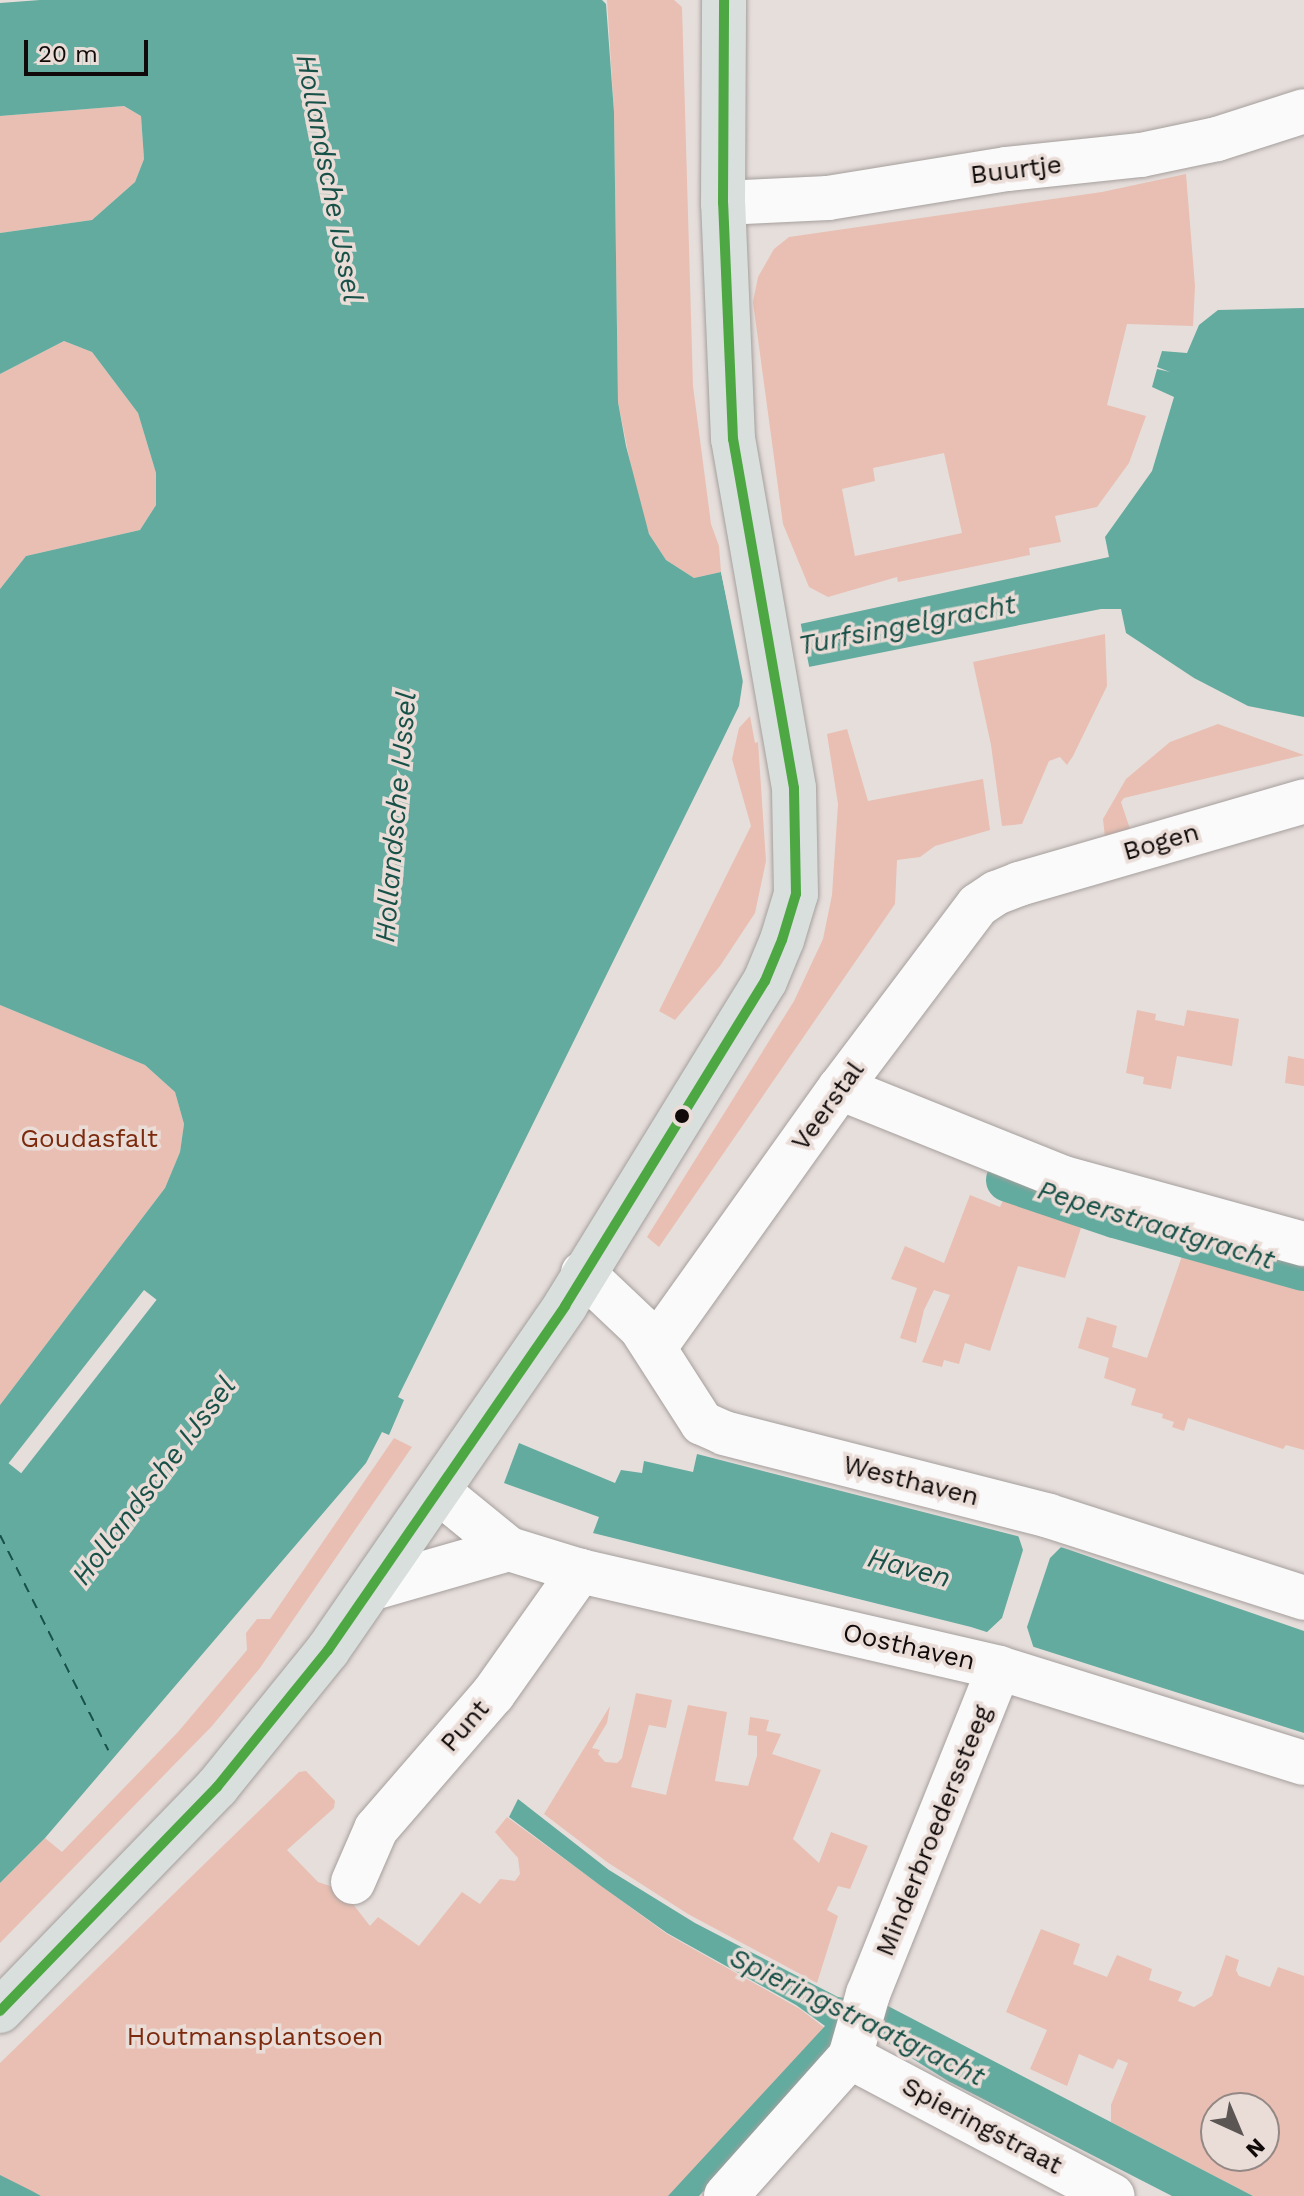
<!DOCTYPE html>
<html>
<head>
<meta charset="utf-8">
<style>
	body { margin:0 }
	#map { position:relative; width:1304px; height:2196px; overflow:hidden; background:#e6dedb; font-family:"Work Sans",sans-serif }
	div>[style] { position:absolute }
	.green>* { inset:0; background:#e8bfb2 }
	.water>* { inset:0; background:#64ab9f }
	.pier>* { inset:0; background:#e6dedb; transform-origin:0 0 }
	.canal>* { height:44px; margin:-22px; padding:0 22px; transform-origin:22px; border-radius:22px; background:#64ab9f }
	.ferry>* { height:2px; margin-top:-1px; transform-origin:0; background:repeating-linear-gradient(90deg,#185148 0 10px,transparent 0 18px) }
	.roads { filter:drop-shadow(0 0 2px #a59f9d) drop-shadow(0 0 2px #a59f9d) }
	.minor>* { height:44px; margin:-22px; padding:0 22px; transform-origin:22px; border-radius:22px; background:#fbfafa }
	.major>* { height:44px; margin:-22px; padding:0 22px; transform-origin:22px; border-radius:22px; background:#d8dfdd }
	.bus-1>* { height:10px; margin:-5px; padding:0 5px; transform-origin:5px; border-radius:5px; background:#4da743 }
	.dots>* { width:22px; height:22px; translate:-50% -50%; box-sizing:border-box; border:4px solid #eadcd7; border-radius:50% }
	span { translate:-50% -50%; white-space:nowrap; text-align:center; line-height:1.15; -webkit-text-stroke:7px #eadcd7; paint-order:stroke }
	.street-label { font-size:26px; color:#100b0a }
	.park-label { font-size:26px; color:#7c2a0e }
	.water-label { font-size:28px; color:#185148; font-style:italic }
	.north { position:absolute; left:1200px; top:2092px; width:80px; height:80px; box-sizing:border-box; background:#eadcd7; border:2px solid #938885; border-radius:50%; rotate:136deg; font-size:22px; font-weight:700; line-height:32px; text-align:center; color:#100b0a }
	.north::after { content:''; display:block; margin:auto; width:28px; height:36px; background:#5b5553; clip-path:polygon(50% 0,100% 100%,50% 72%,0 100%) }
	.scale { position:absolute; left:24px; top:40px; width:124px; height:36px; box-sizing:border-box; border:4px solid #100b0a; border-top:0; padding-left:10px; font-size:24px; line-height:28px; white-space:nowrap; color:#100b0a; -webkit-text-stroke:6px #eadcd7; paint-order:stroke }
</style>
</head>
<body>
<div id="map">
	<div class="green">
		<div style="clip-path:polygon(607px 0,674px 0,682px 7px,693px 386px,711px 524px,719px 546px,721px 572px,694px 578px,666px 560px,649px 534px,636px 492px,618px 402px,614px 112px)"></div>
		<div style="clip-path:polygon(124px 106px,141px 116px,144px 159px,135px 182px,92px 220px,0 233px,0 116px)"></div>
		<div style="clip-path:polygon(evenodd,1186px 174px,1195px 286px,1193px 326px,1127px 324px,1107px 405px,1146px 416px,1129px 463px,1097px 507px,1055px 516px,1061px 542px,1029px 548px,1030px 555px,898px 582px,897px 577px,828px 597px,809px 587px,783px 524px,753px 302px,758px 277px,774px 249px,789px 237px,1102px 192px,1186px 174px,944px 453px,962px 533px,855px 556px,842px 489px,875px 481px,873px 468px,944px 453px)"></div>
		<div style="clip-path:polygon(64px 341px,92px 352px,138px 413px,156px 473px,156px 505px,140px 530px,26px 556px,0 589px,0 374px)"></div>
		<div style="clip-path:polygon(1105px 634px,1107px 686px,1073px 756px,1067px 765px,1060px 757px,1049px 761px,1022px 824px,1002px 826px,991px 745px,973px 662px)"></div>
		<div style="clip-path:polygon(750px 716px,755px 743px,758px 742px,766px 861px,755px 913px,720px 966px,675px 1020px,659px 1011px,751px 826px,732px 759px,739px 728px)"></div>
		<div style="clip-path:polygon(1218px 724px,1304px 755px,1124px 798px,1121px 802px,1132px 835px,1106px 847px,1103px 819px,1126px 779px,1170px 742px)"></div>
		<div style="clip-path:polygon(847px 729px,868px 801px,983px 779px,990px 830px,935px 846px,920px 857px,897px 860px,895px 904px,659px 1247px,647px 1237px,794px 1001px,823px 939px,832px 895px,838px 804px,827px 734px)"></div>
		<div style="clip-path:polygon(0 1005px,145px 1065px,175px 1092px,184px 1124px,180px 1152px,165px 1188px,0 1405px)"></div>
		<div style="clip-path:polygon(1137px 1010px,1156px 1014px,1155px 1020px,1184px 1026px,1187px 1010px,1239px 1019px,1232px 1066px,1177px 1056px,1171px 1089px,1143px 1084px,1144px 1077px,1126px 1073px)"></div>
		<div style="clip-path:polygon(1288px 1056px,1304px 1059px,1304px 1086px,1285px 1083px)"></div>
		<div style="clip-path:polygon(970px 1195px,1000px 1207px,1005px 1196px,1081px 1228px,1065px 1278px,1018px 1266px,990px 1351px,965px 1343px,959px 1364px,944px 1360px,942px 1367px,922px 1362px,950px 1295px,934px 1290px,924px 1310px,916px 1343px,900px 1338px,917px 1288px,891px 1279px,905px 1246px,944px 1263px)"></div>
		<div style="clip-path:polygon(1182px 1256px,1304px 1288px,1304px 1450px,1286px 1445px,1283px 1449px,1188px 1418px,1184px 1431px,1172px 1427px,1174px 1422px,1162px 1418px,1163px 1414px,1131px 1405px,1136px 1389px,1104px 1378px,1109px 1358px,1078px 1348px,1087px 1317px,1117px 1326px,1112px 1347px,1147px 1358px)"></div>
		<div style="clip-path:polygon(394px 1438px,412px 1447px,260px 1668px,212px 1726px,0 1943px,0 1883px,45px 1838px,62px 1852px,178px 1732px,247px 1650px,246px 1633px,257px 1619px,270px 1619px)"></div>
		<div style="clip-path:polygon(636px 1693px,672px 1700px,666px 1728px,649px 1725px,631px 1787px,666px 1795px,688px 1705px,727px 1712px,715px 1781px,748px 1786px,757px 1756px,757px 1736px,748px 1735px,750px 1717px,769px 1720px,766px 1731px,781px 1734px,772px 1754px,821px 1770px,793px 1839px,819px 1863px,831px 1832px,868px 1846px,850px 1889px,838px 1886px,827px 1910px,838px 1916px,817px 1983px,688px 1914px,607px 1862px,544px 1814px,610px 1706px,607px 1723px,592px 1748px,600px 1750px,598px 1754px,605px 1762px,617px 1763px,622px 1758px)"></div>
		<div style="clip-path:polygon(306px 1771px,335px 1801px,334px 1808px,287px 1850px,318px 1882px,342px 1890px,370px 1926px,378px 1917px,419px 1946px,462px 1892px,480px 1904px,500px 1879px,515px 1881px,520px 1874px,518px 1858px,495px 1832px,507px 1817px,667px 1934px,800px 2009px,838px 2038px,698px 2196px,41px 2196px,0 2176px,0 2063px,299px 1772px)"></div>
		<div style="clip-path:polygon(evenodd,1041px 1929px,1080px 1944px,1073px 1964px,1107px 1977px,1117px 1955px,1152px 1969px,1149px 1980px,1182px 1992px,1178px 2001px,1194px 2007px,1212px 1996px,1226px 1955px,1239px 1960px,1236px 1970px,1239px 1976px,1270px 1987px,1278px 1967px,1304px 1976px,1304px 2196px,1253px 2196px,1111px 2122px,1111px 2105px,1128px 2063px,1118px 2059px,1113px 2069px,1079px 2054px,1067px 2086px,1030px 2069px,1047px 2030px,1006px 2012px,1041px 1929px,1216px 2108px,1264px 2108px,1264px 2156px,1216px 2156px,1216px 2108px)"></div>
	</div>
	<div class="water">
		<div style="clip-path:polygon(40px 0,602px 0,606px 4px,614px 112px,618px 402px,626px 446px,649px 534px,666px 560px,694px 578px,721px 572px,735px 638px,1109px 557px,1105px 537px,1152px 471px,1174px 397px,1152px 387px,1157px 369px,1170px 372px,1157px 367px,1162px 351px,1187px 353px,1199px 325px,1218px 310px,1304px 308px,1304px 717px,1248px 706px,1194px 678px,1126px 633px,1121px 609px,1101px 609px,743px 680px,739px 706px,722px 741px,398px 1397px,404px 1400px,389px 1435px,382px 1432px,366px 1463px,45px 1838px,0 1883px,0 1405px,165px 1188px,180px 1152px,184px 1124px,175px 1092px,145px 1065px,0 1005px,0 589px,26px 556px,140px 530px,156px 505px,156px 473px,138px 413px,92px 352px,64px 341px,0 374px,0 233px,92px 220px,135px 182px,144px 159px,141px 116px,124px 106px,0 116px,0 3px)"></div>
		<div style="clip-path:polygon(519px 1443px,615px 1483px,621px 1470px,642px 1473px,644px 1461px,693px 1472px,697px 1454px,1064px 1548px,1304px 1631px,1304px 1733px,971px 1627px,593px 1533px,599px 1517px,504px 1483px)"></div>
		<div style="clip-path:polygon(518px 1799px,609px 1870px,695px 1923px,838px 1997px,886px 2005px,1253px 2196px,1172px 2196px,948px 2081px,883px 2040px,857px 2028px,699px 2196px,668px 2196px,825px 2026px,796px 2005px,667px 1933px,601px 1886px,509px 1817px)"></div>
		<div style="clip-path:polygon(0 2175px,32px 2191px,41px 2196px,0 2196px)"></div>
	</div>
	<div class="pier">
		<div style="clip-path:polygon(725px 571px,737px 633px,800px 620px,810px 671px,746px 684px,745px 692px,721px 572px)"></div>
		<div style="left:144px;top:1290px;width:16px;height:220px;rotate:38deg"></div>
		<div style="clip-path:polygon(1017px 1532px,1062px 1546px,1050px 1558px,1027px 1627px,1034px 1649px,986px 1633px,1002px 1618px,1023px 1550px)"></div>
	</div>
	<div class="canal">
		<div style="left:1008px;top:1180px;width:113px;rotate:18.6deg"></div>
		<div style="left:1115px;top:1216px;width:196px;rotate:15.7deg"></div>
	</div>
	<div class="ferry">
		<div style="left:0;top:1535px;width:241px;rotate:63.3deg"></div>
	</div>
	<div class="roads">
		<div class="minor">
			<div style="left:723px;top:203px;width:105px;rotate:-2.7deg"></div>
			<div style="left:828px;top:198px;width:181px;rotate:-9.2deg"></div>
			<div style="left:1007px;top:169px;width:135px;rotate:-6deg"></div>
			<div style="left:1141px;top:155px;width:78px;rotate:-11.9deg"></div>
			<div style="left:1217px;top:139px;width:91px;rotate:-17.8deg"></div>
			<div style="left:840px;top:1088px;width:241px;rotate:21.9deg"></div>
			<div style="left:1064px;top:1178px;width:249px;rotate:15.4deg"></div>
			<div style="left:583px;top:1273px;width:80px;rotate:43.5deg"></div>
			<div style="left:641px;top:1328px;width:113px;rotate:57.3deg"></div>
			<div style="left:702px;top:1423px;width:24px;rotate:24deg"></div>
			<div style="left:724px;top:1433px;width:335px;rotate:14.3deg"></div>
			<div style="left:1049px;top:1516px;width:268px;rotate:17.8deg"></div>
			<div style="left:655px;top:1347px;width:318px;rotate:-54.5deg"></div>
			<div style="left:840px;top:1088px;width:229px;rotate:-53deg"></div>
			<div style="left:978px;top:905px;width:22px;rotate:-34deg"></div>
			<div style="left:996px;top:893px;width:25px;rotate:-21deg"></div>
			<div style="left:1019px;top:884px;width:297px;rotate:-16.2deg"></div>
			<div style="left:439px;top:1492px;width:90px;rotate:39.2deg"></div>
			<div style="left:509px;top:1549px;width:74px;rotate:17.2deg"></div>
			<div style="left:580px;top:1571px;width:430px;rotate:13deg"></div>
			<div style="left:999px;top:1668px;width:319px;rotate:17.3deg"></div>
			<div style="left:373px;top:1588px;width:141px;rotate:-16deg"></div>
			<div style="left:353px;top:1882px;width:58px;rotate:-66.5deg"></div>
			<div style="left:376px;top:1829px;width:179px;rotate:-49.1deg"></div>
			<div style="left:493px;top:1694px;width:151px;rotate:-54.7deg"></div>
			<div style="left:850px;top:2057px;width:297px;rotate:27.9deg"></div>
			<div style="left:726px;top:2196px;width:186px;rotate:-48.3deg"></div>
			<div style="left:850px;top:2057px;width:66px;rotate:-74.1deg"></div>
			<div style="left:868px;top:1994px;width:351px;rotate:-68.1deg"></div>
		</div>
		<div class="major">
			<div style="left:0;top:2011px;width:312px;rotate:-45.9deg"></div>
			<div style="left:217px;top:1787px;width:176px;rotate:-51deg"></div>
			<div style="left:328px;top:1650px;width:418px;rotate:-55.4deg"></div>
			<div style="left:565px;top:1306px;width:382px;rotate:-58.4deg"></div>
			<div style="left:765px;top:981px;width:44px;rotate:-67.5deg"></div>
			<div style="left:782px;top:940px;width:48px;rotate:-73.1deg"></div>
			<div style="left:796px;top:894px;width:106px;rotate:-91.1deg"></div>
			<div style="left:794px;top:788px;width:354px;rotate:-99.9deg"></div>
			<div style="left:733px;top:439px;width:236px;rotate:-92.4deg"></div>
			<div style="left:723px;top:203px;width:203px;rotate:-89.7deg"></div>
		</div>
	</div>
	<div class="bus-1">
		<div style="left:0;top:2011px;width:312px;rotate:-45.9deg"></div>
		<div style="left:217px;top:1787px;width:176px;rotate:-51deg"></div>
		<div style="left:328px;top:1650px;width:418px;rotate:-55.4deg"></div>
		<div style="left:565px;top:1306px;width:382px;rotate:-58.4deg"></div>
		<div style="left:765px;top:981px;width:44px;rotate:-67.5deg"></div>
		<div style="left:782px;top:940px;width:48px;rotate:-73.1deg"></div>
		<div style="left:796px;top:894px;width:106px;rotate:-91.1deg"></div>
		<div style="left:794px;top:788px;width:354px;rotate:-99.9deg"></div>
		<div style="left:733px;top:439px;width:236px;rotate:-92.4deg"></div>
		<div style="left:723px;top:203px;width:203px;rotate:-89.7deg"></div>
	</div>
	<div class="dots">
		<div style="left:682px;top:1116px;background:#100b0a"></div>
	</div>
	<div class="street-label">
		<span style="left:1016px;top:170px;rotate:-7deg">Buurtje</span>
		<span style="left:1161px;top:842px;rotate:-16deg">Bogen</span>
		<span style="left:828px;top:1106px;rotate:-54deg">Veerstal</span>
		<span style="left:911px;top:1481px;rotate:14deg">Westhaven</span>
		<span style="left:909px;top:1647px;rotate:13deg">Oosthaven</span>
		<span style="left:465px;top:1726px;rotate:-49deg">Punt</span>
		<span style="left:934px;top:1831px;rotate:-68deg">Minderbroederssteeg</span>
		<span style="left:982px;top:2126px;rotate:28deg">Spieringstraat</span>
	</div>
	<div class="park-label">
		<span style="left:89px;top:1139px">Goudasfalt</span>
		<span style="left:255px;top:2037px">Houtmansplantsoen</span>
	</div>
	<div class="water-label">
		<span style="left:329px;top:178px;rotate:79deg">Hollandsche IJssel</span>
		<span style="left:907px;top:625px;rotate:-11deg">Turfsingelgracht</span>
		<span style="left:396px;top:817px;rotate:-85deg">Hollandsche IJssel</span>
		<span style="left:1156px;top:1225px;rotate:17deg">Peperstraatgracht</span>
		<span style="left:154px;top:1481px;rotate:-53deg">Hollandsche IJssel</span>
		<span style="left:909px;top:1568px;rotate:15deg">Haven</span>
		<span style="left:857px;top:2017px;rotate:26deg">Spieringstraatgracht</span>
	</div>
	<div class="north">N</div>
	<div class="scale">20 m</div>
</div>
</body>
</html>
